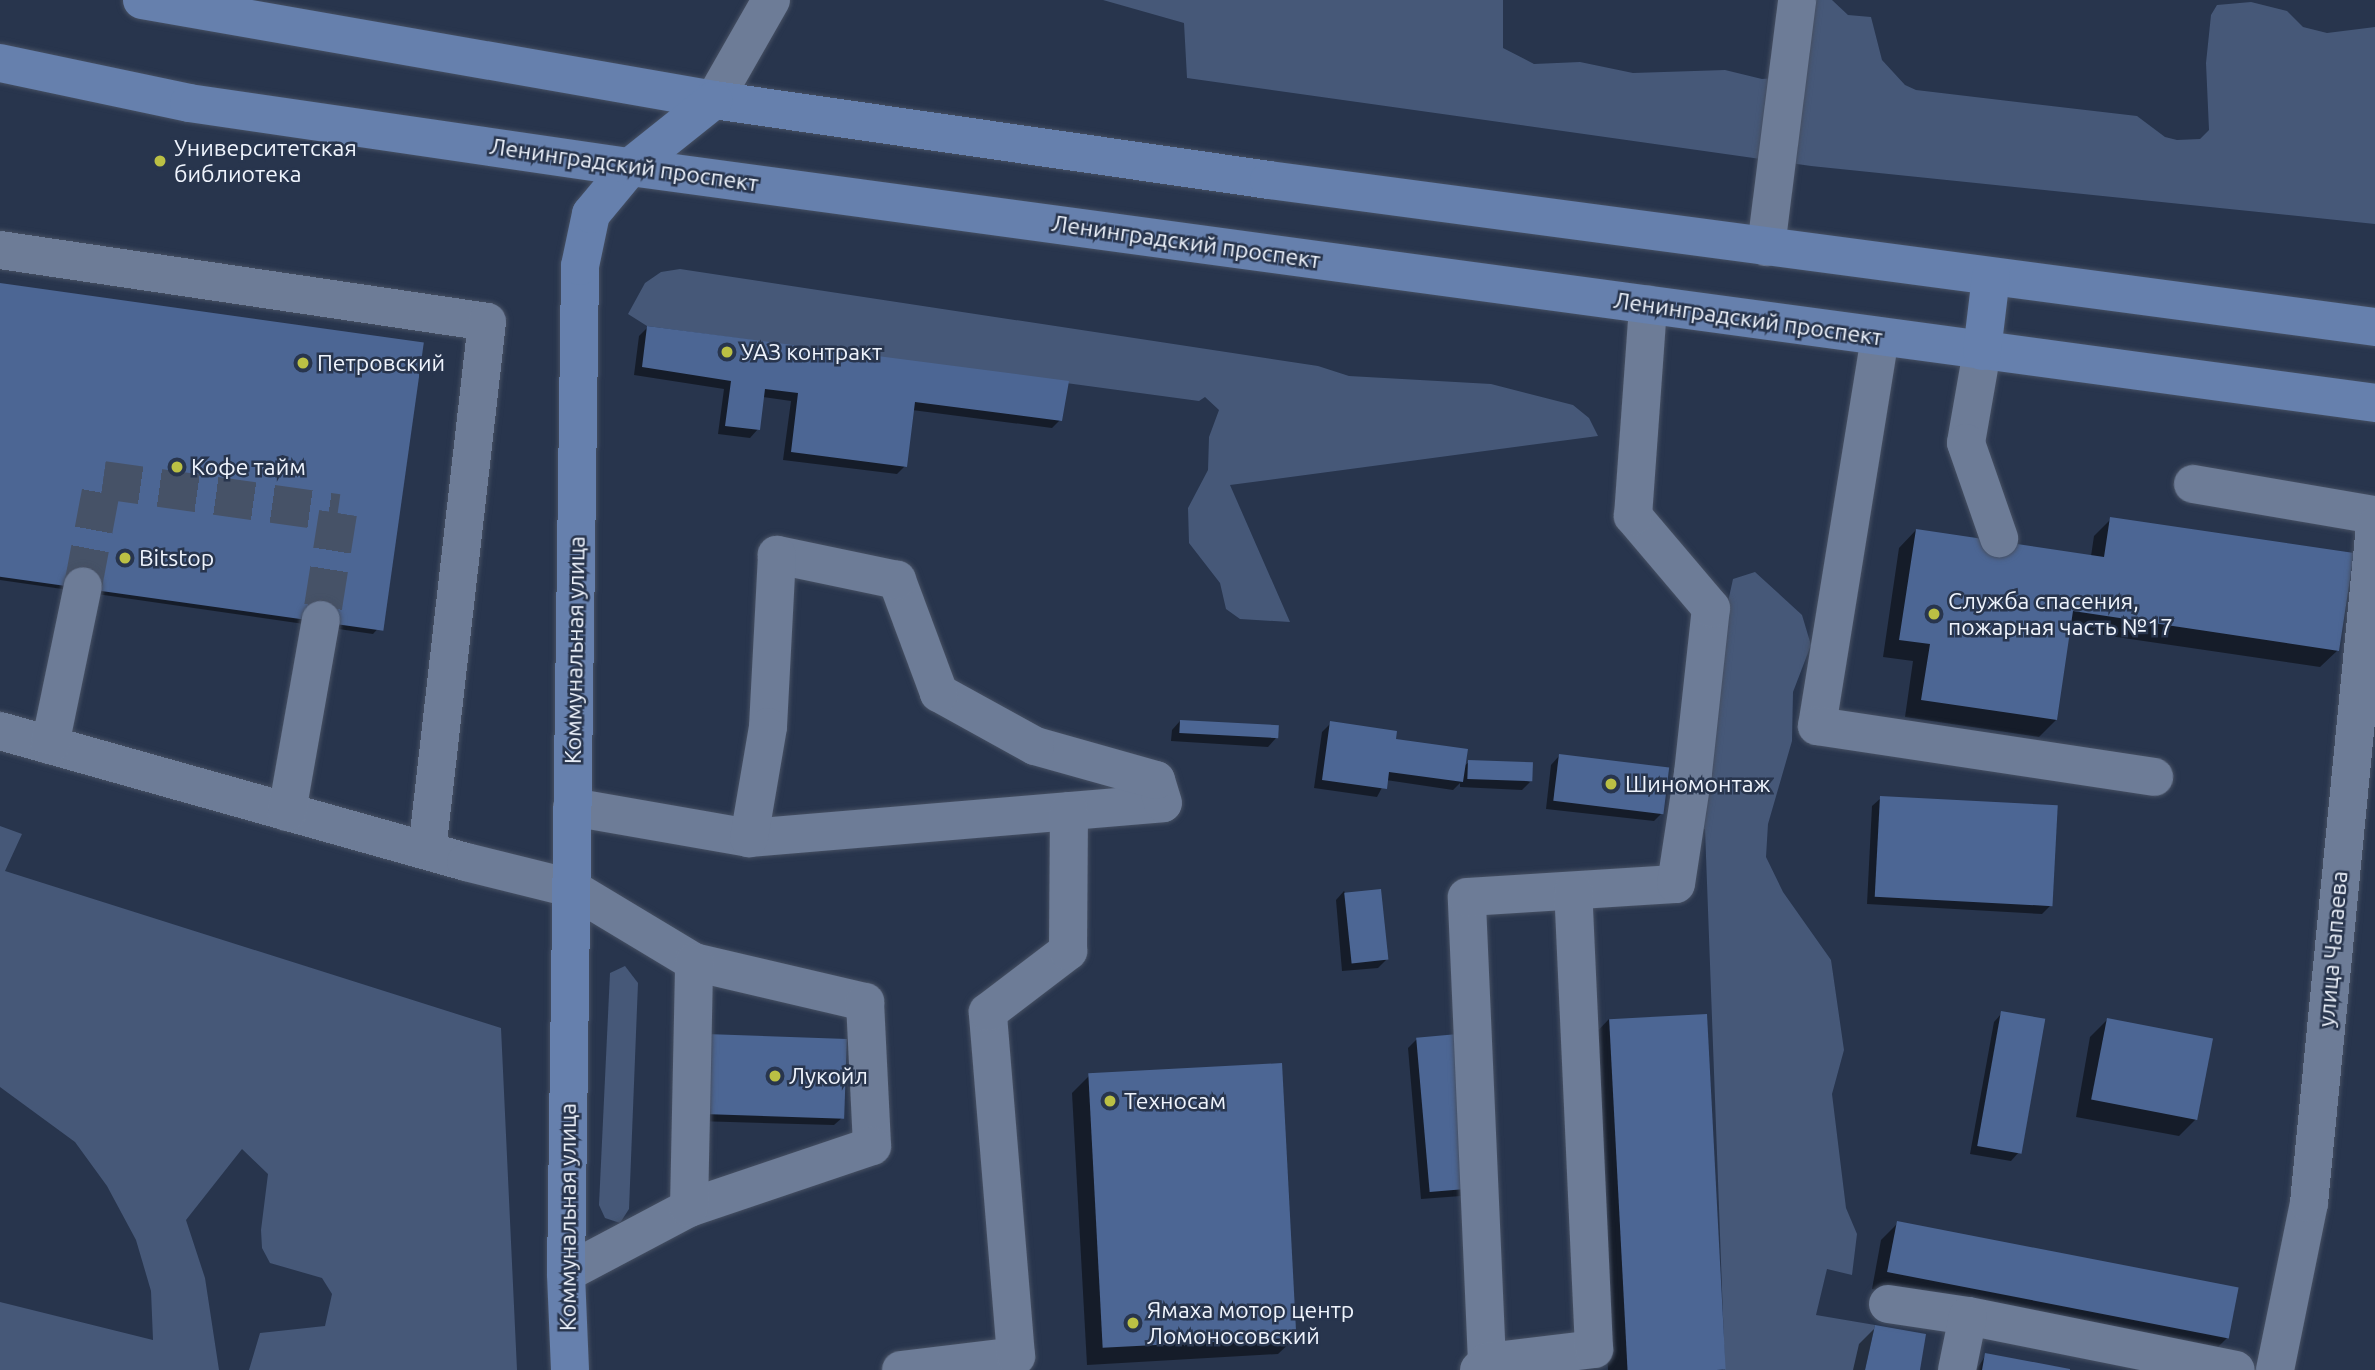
<!DOCTYPE html>
<html>
<head>
<meta charset="utf-8">
<style>
	body { margin:0 }
	#map { position:relative; width:2375px; height:1370px; overflow:hidden; background:#28354d; font-family:Ubuntu,sans-serif }
	div>[style] { position:absolute }
	.green>* { inset:0; background:#465878 }
	.shadow>* { inset:0; background:#0007 }
	.building>* { inset:0; background:#4c6694; transform-origin:0 0 }
	.minor-tunnel>* { height:38px; margin-top:-19px; transform-origin:0; background:repeating-linear-gradient(90deg,#465267 0 38px,transparent 0 57px) }
	.roads { filter:drop-shadow(0 0 2px #465063) drop-shadow(0 0 2px #465063) }
	.minor>* { height:38px; margin:-19px; padding:0 19px; transform-origin:19px; border-radius:19px; background:#6d7c97 }
	.major>* { height:38px; margin:-19px; padding:0 19px; transform-origin:19px; border-radius:19px; background:#6680ad }
	.dots>* { width:19px; height:19px; translate:-50% -50%; box-sizing:border-box; border:4px solid #28354d; border-radius:50% }
	span { translate:-50% -50%; white-space:nowrap; text-align:center; line-height:1.15; -webkit-text-stroke:5px #28354d; paint-order:stroke }
	.poi-label { font-size:23px; color:#eff4fd }
	.left { translate:0 -50%; text-align:left }
	.street-label { font-size:23px; color:#eff4fd }
</style>
</head>
<body>
<div id="map">
	<div class="green">
		<div style="clip-path:polygon(1103px 0,1503px 0,1503px 48px,1534px 64px,1580px 62px,1633px 73px,1725px 70px,1762px 79px,1775px 78px,1794px 0,1832px 0,1848px 15px,1871px 17px,1882px 60px,1905px 85px,1916px 90px,2137px 116px,2165px 137px,2177px 140px,2200px 139px,2209px 130px,2206px 63px,2211px 15px,2217px 5px,2251px 2px,2287px 11px,2303px 27px,2327px 33px,2375px 27px,2375px 224px,1811px 166px,1187px 78px,1184px 23px)"></div>
		<div style="clip-path:polygon(680px 269px,1318px 366px,1349px 376px,1491px 384px,1573px 405px,1589px 418px,1598px 436px,1230px 485px,1290px 622px,1240px 619px,1226px 609px,1220px 583px,1189px 543px,1188px 508px,1208px 470px,1209px 437px,1219px 410px,1205px 397px,1199px 401px,647px 326px,628px 314px,645px 283px,661px 272px)"></div>
		<div style="clip-path:polygon(1755px 572px,1802px 615px,1811px 645px,1793px 692px,1792px 741px,1768px 824px,1766px 857px,1783px 892px,1831px 960px,1844px 1050px,1832px 1094px,1846px 1208px,1857px 1234px,1852px 1275px,1827px 1269px,1816px 1315px,1875px 1325px,1865px 1370px,1725px 1370px,1705px 829px,1679px 826px,1733px 579px)"></div>
		<div style="clip-path:polygon(0 826px,22px 834px,5px 871px,501px 1028px,517px 1370px,249px 1370px,260px 1333px,325px 1326px,332px 1294px,322px 1278px,270px 1263px,262px 1248px,261px 1230px,268px 1174px,242px 1149px,186px 1220px,205px 1278px,219px 1370px,0 1370px,0 1302px,153px 1340px,151px 1291px,136px 1240px,107px 1186px,75px 1142px,0 1087px)"></div>
		<div style="clip-path:polygon(625px 966px,638px 983px,629px 1209px,620px 1223px,605px 1218px,599px 1205px,610px 973px)"></div>
	</div>
	<div class="shadow">
		<div style="clip-path:polygon(0 284px,381px 625px,373px 634px,0 580px)"></div>
		<div style="clip-path:polygon(647px 328px,1060px 420px,1052px 428px,912px 410px,905px 466px,897px 474px,783px 460px,791px 401px,763px 397px,758px 429px,750px 438px,718px 434px,724px 389px,634px 375px,639px 336px)"></div>
		<div style="clip-path:polygon(2111px 519px,2338px 650px,2320px 667px,2069px 630px,2056px 720px,2039px 737px,1905px 717px,1913px 661px,1883px 657px,1899px 548px,1916px 530px,2091px 556px,2094px 536px)"></div>
		<div style="clip-path:polygon(1180px 721px,1276px 738px,1268px 747px,1171px 741px,1172px 730px)"></div>
		<div style="clip-path:polygon(1331px 723px,1395px 740px,1463px 767px,1469px 762px,1530px 782px,1522px 790px,1460px 787px,1460px 783px,1453px 790px,1386px 780px,1377px 797px,1314px 788px,1322px 732px)"></div>
		<div style="clip-path:polygon(1559px 756px,1662px 813px,1654px 821px,1546px 809px,1551px 765px)"></div>
		<div style="clip-path:polygon(1881px 798px,2050px 906px,2042px 914px,1867px 904px,1872px 806px)"></div>
		<div style="clip-path:polygon(1344px 891px,1386px 960px,1378px 968px,1342px 971px,1336px 900px)"></div>
		<div style="clip-path:polygon(2002px 1013px,2019px 1152px,2011px 1161px,1970px 1154px,1994px 1022px)"></div>
		<div style="clip-path:polygon(1609px 1019px,1723px 1370px,1608px 1370px,1592px 1037px)"></div>
		<div style="clip-path:polygon(2107px 1020px,2196px 1119px,2179px 1136px,2076px 1117px,2090px 1037px)"></div>
		<div style="clip-path:polygon(1457px 1036px,1461px 1196px,1421px 1199px,1408px 1048px,1416px 1040px)"></div>
		<div style="clip-path:polygon(845px 1040px,843px 1117px,834px 1125px,696px 1121px)"></div>
		<div style="clip-path:polygon(1089px 1076px,1296px 1337px,1278px 1354px,1087px 1365px,1072px 1093px)"></div>
		<div style="clip-path:polygon(1898px 1223px,2228px 1337px,2211px 1354px,1872px 1289px,1881px 1240px)"></div>
		<div style="clip-path:polygon(1876px 1327px,1918px 1370px,1853px 1370px,1859px 1344px)"></div>
		<div style="clip-path:polygon(1986px 1355px,2068px 1370px,1976px 1370px)"></div>
	</div>
	<div class="building">
		<div style="left:0;top:283px;width:428px;height:291px;rotate:8deg"></div>
		<div style="clip-path:polygon(647px 326px,1069px 381px,1062px 421px,915px 402px,907px 467px,791px 452px,798px 393px,765px 389px,760px 430px,725px 426px,731px 381px,642px 367px)"></div>
		<div style="clip-path:polygon(2110px 517px,2354px 553px,2339px 651px,2073px 611px,2057px 720px,1921px 700px,1930px 644px,1899px 640px,1916px 529px,2104px 557px)"></div>
		<div style="left:1180px;top:720px;width:99px;height:13px;rotate:3deg"></div>
		<div style="clip-path:polygon(1330px 721px,1397px 731px,1396px 739px,1468px 749px,1463px 782px,1389px 772px,1387px 789px,1322px 780px)"></div>
		<div style="left:1559px;top:754px;width:111px;height:47px;rotate:7deg"></div>
		<div style="left:1468px;top:760px;width:65px;height:19px;rotate:2deg"></div>
		<div style="left:1880px;top:796px;width:178px;height:101px;rotate:3deg"></div>
		<div style="left:1381px;top:889px;width:71px;height:37px;rotate:84deg"></div>
		<div style="left:2001px;top:1011px;width:45px;height:137px;rotate:10deg"></div>
		<div style="left:1707px;top:1014px;width:356px;height:98px;rotate:87deg"></div>
		<div style="left:2107px;top:1018px;width:108px;height:83px;rotate:11deg"></div>
		<div style="left:706px;top:1034px;width:141px;height:80px;rotate:2deg"></div>
		<div style="left:1458px;top:1034px;width:155px;height:42px;rotate:85deg"></div>
		<div style="left:1282px;top:1063px;width:275px;height:194px;rotate:87deg"></div>
		<div style="left:1897px;top:1221px;width:348px;height:52px;rotate:11deg"></div>
		<div style="clip-path:polygon(1875px 1325px,1926px 1334px,1920px 1370px,1865px 1370px)"></div>
		<div style="clip-path:polygon(1985px 1353px,2070px 1369px,2070px 1370px,1982px 1370px)"></div>
	</div>
	<div class="minor-tunnel">
		<div style="left:83px;top:586px;width:108px;rotate:-79.3deg"></div>
		<div style="left:103px;top:480px;width:237px;rotate:8deg"></div>
		<div style="left:338px;top:513px;width:108px;rotate:99deg"></div>
	</div>
	<div class="roads">
		<div class="minor">
			<div style="left:714px;top:100px;width:115px;rotate:-60.3deg"></div>
			<div style="left:1766px;top:247px;width:249px;rotate:-82.8deg"></div>
			<div style="left:0;top:250px;width:492px;rotate:8.4deg"></div>
			<div style="left:487px;top:322px;width:532px;rotate:96.47deg"></div>
			<div style="left:1880px;top:337px;width:394px;rotate:99.2deg"></div>
			<div style="left:1817px;top:726px;width:341px;rotate:8.6deg"></div>
			<div style="left:1982px;top:351px;width:93px;rotate:99.9deg"></div>
			<div style="left:1966px;top:443px;width:101px;rotate:70.8deg"></div>
			<div style="left:2193px;top:484px;width:185px;rotate:9.7deg"></div>
			<div style="left:0;top:731px;width:484px;rotate:15.7deg"></div>
			<div style="left:466px;top:862px;width:108px;rotate:13.9deg"></div>
			<div style="left:571px;top:888px;width:144px;rotate:31deg"></div>
			<div style="left:694px;top:962px;width:176px;rotate:13.2deg"></div>
			<div style="left:865px;top:1002px;width:144px;rotate:87.2deg"></div>
			<div style="left:872px;top:1146px;width:193px;rotate:161.3deg"></div>
			<div style="left:689px;top:1208px;width:139px;rotate:152.1deg"></div>
			<div style="left:50px;top:745px;width:162px;rotate:-78.3deg"></div>
			<div style="left:572px;top:807px;width:180px;rotate:9.9deg"></div>
			<div style="left:749px;top:838px;width:415px;rotate:-4.8deg"></div>
			<div style="left:1163px;top:803px;width:24px;rotate:-107deg"></div>
			<div style="left:1156px;top:780px;width:126px;rotate:-164.3deg"></div>
			<div style="left:1035px;top:746px;width:110px;rotate:-151.1deg"></div>
			<div style="left:939px;top:693px;width:121px;rotate:-110.4deg"></div>
			<div style="left:897px;top:580px;width:123px;rotate:-168.2deg"></div>
			<div style="left:777px;top:555px;width:172px;rotate:93deg"></div>
			<div style="left:768px;top:727px;width:113px;rotate:99.7deg"></div>
			<div style="left:287px;top:812px;width:195px;rotate:-80deg"></div>
			<div style="left:689px;top:1208px;width:246px;rotate:-88.8deg"></div>
			<div style="left:1888px;top:1304px;width:81px;rotate:8.5deg"></div>
			<div style="left:1968px;top:1316px;width:273px;rotate:11.4deg"></div>
			<div style="left:1487px;top:1362px;width:465px;rotate:-92.5deg"></div>
			<div style="left:1467px;top:897px;width:209px;rotate:-3.6deg"></div>
			<div style="left:1676px;top:884px;width:112px;rotate:-81.3deg"></div>
			<div style="left:1693px;top:773px;width:166px;rotate:-83.8deg"></div>
			<div style="left:1711px;top:608px;width:121px;rotate:-130.3deg"></div>
			<div style="left:1633px;top:516px;width:212px;rotate:-85.9deg"></div>
			<div style="left:901px;top:1370px;width:116px;rotate:-6.9deg"></div>
			<div style="left:1016px;top:1356px;width:345px;rotate:-94.7deg"></div>
			<div style="left:988px;top:1012px;width:101px;rotate:-37.3deg"></div>
			<div style="left:1068px;top:951px;width:140px;rotate:-89.6deg"></div>
			<div style="left:1479px;top:1370px;width:11px;rotate:-45deg"></div>
			<div style="left:1487px;top:1362px;width:108px;rotate:-6.9deg"></div>
			<div style="left:1594px;top:1349px;width:458px;rotate:-92.6deg"></div>
			<div style="left:1957px;top:1370px;width:55px;rotate:-78.5deg"></div>
			<div style="left:2275px;top:1370px;width:170px;rotate:-78.5deg"></div>
			<div style="left:2309px;top:1203px;width:680px;rotate:-84.43deg"></div>
		</div>
		<div class="major">
			<div style="left:142px;top:0;width:581px;rotate:9.92deg"></div>
			<div style="left:714px;top:100px;width:561px;rotate:8.2deg"></div>
			<div style="left:1269px;top:180px;width:1116px;rotate:7.57deg"></div>
			<div style="left:0;top:63px;width:193px;rotate:11.9deg"></div>
			<div style="left:189px;top:103px;width:446px;rotate:8.3deg"></div>
			<div style="left:630px;top:167px;width:1761px;rotate:7.7deg"></div>
			<div style="left:1982px;top:351px;width:75px;rotate:-83.1deg"></div>
			<div style="left:570px;top:1370px;width:97px;rotate:-92.4deg"></div>
			<div style="left:566px;top:1273px;width:1007px;rotate:-89.2deg"></div>
			<div style="left:580px;top:266px;width:53px;rotate:-78.1deg"></div>
			<div style="left:591px;top:214px;width:61px;rotate:-50.3deg"></div>
			<div style="left:630px;top:167px;width:107px;rotate:-38.6deg"></div>
		</div>
	</div>
	<div class="dots">
		<div style="left:160px;top:161px;background:#bbc044"></div>
		<div style="left:727px;top:352px;background:#bbc044"></div>
		<div style="left:303px;top:363px;background:#bbc044"></div>
		<div style="left:177px;top:467px;background:#bbc044"></div>
		<div style="left:125px;top:558px;background:#bbc044"></div>
		<div style="left:1934px;top:614px;background:#bbc044"></div>
		<div style="left:1611px;top:784px;background:#bbc044"></div>
		<div style="left:775px;top:1076px;background:#bbc044"></div>
		<div style="left:1110px;top:1101px;background:#bbc044"></div>
		<div style="left:1133px;top:1323px;background:#bbc044"></div>
	</div>
	<div class="poi-label">
		<span class="left" style="left:174px;top:161px">Университетская<br>библиотека</span>
		<span class="left" style="left:741px;top:352px">УАЗ контракт</span>
		<span class="left" style="left:317px;top:363px">Петровский</span>
		<span class="left" style="left:191px;top:467px">Кофе тайм</span>
		<span class="left" style="left:139px;top:558px">Bitstop</span>
		<span class="left" style="left:1948px;top:614px">Служба спасения,<br>пожарная часть №17</span>
		<span class="left" style="left:1625px;top:784px">Шиномонтаж</span>
		<span class="left" style="left:789px;top:1076px">Лукойл</span>
		<span class="left" style="left:1124px;top:1101px">Техносам</span>
		<span class="left" style="left:1147px;top:1323px">Ямаха мотор центр<br>Ломоносовский</span>
	</div>
	<div class="street-label">
		<span style="left:624px;top:165px;rotate:8deg">Ленинградский проспект</span>
		<span style="left:1186px;top:242px;rotate:8deg">Ленинградский проспект</span>
		<span style="left:1748px;top:319px;rotate:8deg">Ленинградский проспект</span>
		<span style="left:575px;top:650px;rotate:-89deg">Коммунальная улица</span>
		<span style="left:2333px;top:949px;rotate:-85deg">улица Чапаева</span>
		<span style="left:568px;top:1217px;rotate:-90deg">Коммунальная улица</span>
	</div>
</div>
</body>
</html>
